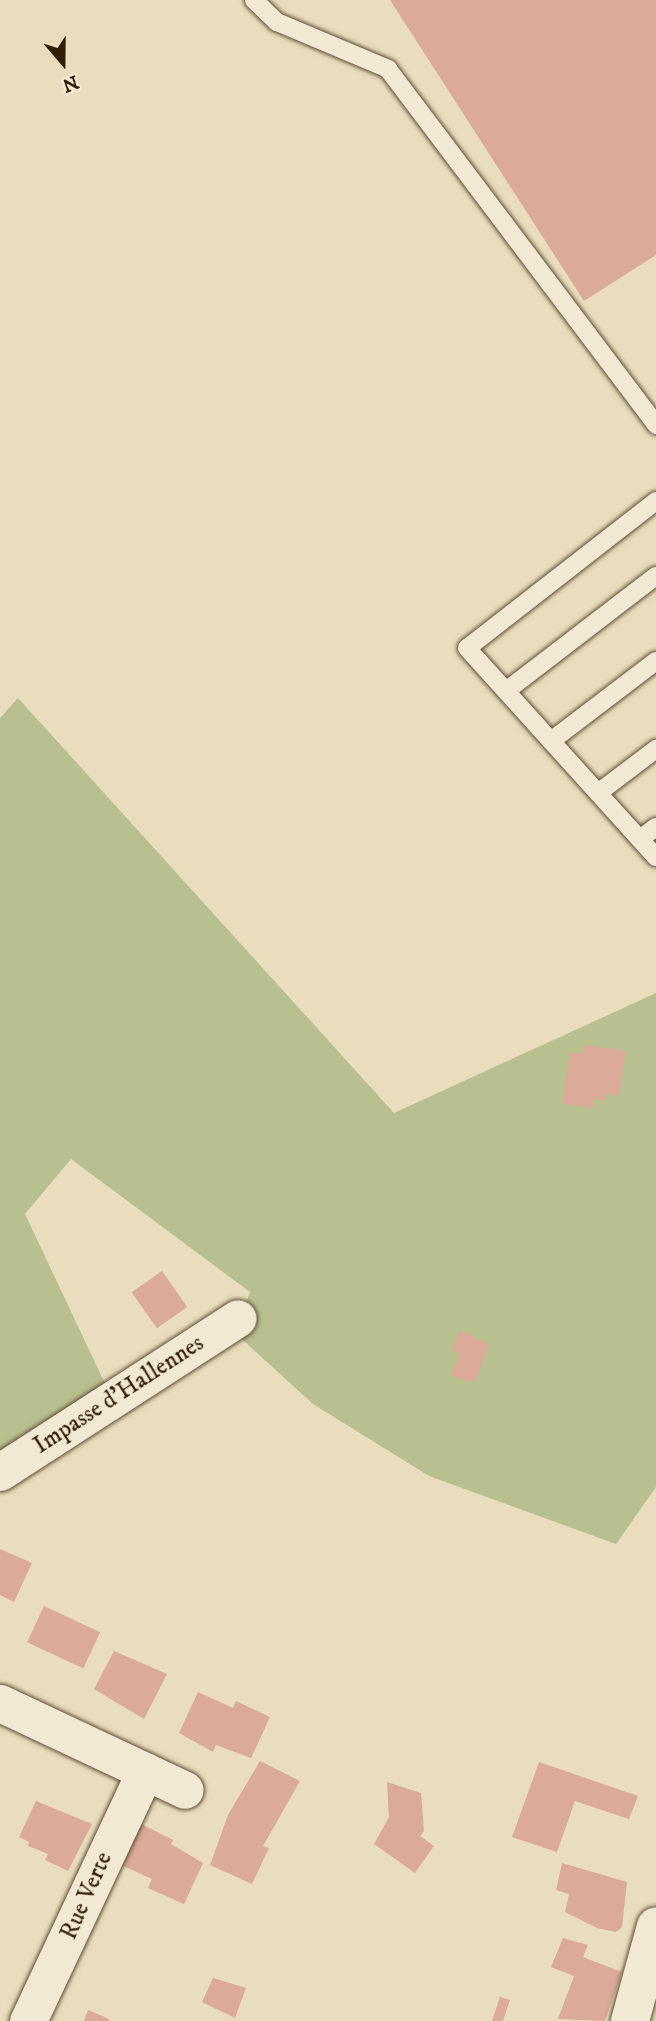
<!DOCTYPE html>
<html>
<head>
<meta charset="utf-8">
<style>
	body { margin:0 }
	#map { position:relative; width:656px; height:2021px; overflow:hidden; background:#e9ddbd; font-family:"IM FELL DW Pica",serif }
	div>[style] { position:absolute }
	.green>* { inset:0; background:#b8c090 }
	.building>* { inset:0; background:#dbaa98; transform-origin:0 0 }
	.roads { filter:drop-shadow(0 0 2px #5f4d35) drop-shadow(0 0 2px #5f4d35) }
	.service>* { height:18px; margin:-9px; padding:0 9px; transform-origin:9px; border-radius:9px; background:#f1e9d4 }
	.minor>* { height:37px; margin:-18.5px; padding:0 18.5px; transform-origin:18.5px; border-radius:18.5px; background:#f1e9d4 }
	.secondary>* { height:38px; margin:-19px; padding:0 19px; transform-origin:19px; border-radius:19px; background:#f1e9d4 }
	span { translate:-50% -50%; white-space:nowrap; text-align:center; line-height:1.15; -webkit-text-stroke:7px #f1e9d4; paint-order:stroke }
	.street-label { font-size:24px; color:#311d08 }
	.north { position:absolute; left:28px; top:28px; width:70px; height:70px; -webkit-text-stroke:5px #f1e9d4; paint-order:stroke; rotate:160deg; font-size:19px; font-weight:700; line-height:28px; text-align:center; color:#311d08 }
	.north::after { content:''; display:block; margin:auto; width:24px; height:32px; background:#311d08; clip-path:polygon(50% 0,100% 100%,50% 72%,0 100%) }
</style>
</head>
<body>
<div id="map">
	<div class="green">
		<div style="clip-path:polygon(18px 698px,394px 1113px,656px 993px,656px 1487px,616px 1544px,429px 1476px,313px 1404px,235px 1333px,250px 1292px,71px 1159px,25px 1214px,108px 1390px,0 1459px,0 718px)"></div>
	</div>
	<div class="building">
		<div style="clip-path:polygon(390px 0,656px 0,656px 255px,584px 301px)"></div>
		<div style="clip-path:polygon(584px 1045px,626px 1051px,619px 1096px,606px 1094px,605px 1101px,594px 1099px,593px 1108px,562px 1103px,570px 1052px,582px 1054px)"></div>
		<div style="left:162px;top:1271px;width:44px;height:37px;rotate:55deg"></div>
		<div style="clip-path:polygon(460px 1330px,489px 1345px,476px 1380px,470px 1382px,451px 1375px,459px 1353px,452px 1351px)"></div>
		<div style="clip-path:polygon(0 1549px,32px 1563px,14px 1602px,0 1595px)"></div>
		<div style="left:44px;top:1606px;width:62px;height:40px;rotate:25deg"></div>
		<div style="clip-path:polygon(114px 1651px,167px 1674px,144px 1719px,94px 1689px)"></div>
		<div style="clip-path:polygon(198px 1692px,233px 1708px,236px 1701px,270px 1717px,251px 1758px,216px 1745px,213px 1752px,179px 1733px)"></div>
		<div style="clip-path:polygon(260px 1761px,300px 1781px,263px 1846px,269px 1848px,252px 1884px,210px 1865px,228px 1815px)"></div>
		<div style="clip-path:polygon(539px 1762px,638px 1796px,629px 1819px,575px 1801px,557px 1852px,512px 1837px)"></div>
		<div style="clip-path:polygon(387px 1782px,421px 1793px,424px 1831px,420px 1836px,434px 1846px,415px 1873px,374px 1844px,389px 1817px)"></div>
		<div style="clip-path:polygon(36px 1801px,92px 1824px,68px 1871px,45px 1860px,48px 1854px,28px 1846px,29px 1842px,19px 1837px)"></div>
		<div style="clip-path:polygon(137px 1822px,173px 1840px,171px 1844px,203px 1863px,184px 1904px,148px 1888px,152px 1879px,117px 1863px)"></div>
		<div style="clip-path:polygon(562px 1863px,627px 1882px,622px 1927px,616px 1932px,597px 1928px,565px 1912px,569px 1894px,556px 1890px)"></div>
		<div style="clip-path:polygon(563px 1938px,588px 1945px,583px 1957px,622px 1972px,605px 2021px,558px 2019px,574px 1976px,551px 1967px)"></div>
		<div style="clip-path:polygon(213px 1978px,246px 1988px,235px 2018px,202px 2002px)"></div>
		<div style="clip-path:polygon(500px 1997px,510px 2000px,503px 2021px,492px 2021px)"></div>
		<div style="clip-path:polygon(88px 2010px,109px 2019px,109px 2021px,84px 2021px)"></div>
	</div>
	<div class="roads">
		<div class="service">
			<div style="left:254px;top:0;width:32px;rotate:44deg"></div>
			<div style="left:277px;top:22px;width:121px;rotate:22.9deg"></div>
			<div style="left:388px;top:69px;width:446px;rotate:53deg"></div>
			<div style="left:656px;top:501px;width:239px;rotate:142.1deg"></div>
			<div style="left:467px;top:648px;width:282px;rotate:47.9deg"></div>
			<div style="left:506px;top:691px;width:189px;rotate:-37.5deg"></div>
			<div style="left:551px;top:741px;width:132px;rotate:-37.3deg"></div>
			<div style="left:598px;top:793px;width:73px;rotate:-37.2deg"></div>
			<div style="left:640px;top:839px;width:20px;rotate:-37deg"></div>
		</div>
		<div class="minor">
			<div style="left:0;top:1472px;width:283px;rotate:-32.9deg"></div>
			<div style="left:0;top:1703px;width:204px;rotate:25.2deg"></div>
			<div style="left:28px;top:2021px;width:276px;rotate:-64.9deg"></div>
		</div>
		<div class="secondary">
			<div style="left:630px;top:2021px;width:98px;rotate:-74.7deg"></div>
		</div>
	</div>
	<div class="street-label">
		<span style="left:119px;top:1395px;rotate:-33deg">Impasse d'Hallennes</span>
		<span style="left:87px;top:1896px;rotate:-66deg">Rue Verte</span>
	</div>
	<div class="north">N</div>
</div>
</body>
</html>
